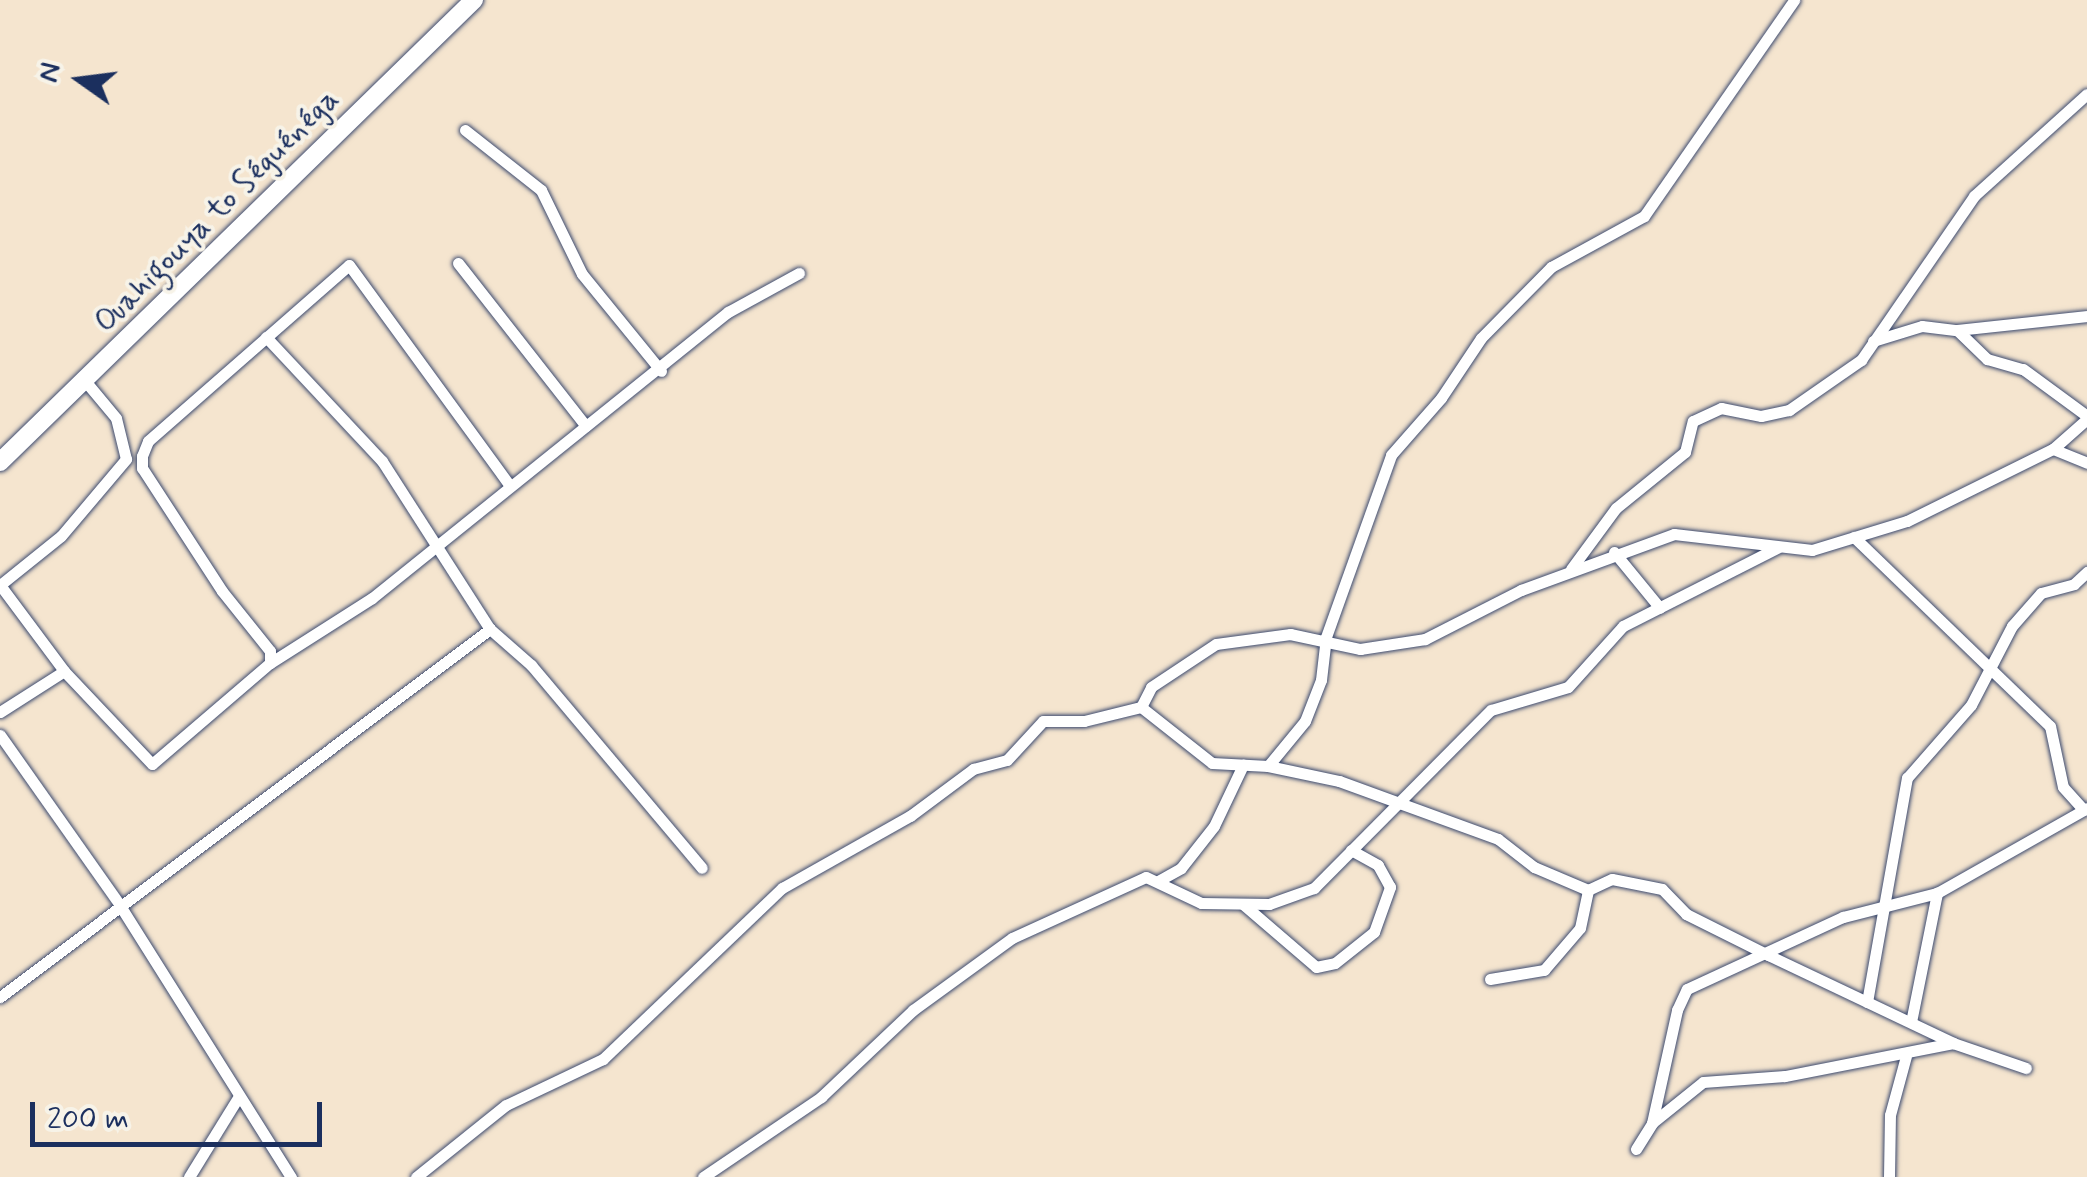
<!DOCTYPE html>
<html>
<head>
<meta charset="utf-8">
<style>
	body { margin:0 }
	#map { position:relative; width:2087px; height:1177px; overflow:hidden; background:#f5e5cf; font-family:Mynerve,sans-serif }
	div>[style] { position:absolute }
	.roads { filter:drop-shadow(0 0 2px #3c4a6f) drop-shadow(0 0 2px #3c4a6f) }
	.minor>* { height:11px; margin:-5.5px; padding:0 5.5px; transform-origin:5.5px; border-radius:5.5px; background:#fff }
	.primary>* { height:18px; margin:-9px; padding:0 9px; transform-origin:9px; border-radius:9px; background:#fff }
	span { translate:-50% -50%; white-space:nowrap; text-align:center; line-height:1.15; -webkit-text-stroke:8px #f7f3e8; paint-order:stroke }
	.street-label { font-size:32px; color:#1b2f5e }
	.north { position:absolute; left:30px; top:30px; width:100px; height:100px; -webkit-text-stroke:8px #f7f3e8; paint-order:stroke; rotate:284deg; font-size:28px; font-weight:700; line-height:40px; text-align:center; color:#1b2f5e }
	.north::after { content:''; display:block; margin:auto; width:35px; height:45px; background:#1b2f5e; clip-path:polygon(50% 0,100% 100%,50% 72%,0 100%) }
	.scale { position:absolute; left:30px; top:1102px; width:292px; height:45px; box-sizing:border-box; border:5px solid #1b2f5e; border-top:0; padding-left:12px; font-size:30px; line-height:35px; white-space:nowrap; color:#1b2f5e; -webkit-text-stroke:8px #f7f3e8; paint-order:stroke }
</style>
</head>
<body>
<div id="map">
	<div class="roads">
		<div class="minor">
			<div style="left:465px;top:130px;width:97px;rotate:38.3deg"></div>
			<div style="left:541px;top:190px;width:93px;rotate:64deg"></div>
			<div style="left:582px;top:274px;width:125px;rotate:50.8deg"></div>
			<div style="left:458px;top:263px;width:207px;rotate:51.9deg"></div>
			<div style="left:1957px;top:330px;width:42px;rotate:44deg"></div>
			<div style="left:1987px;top:359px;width:37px;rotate:16deg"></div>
			<div style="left:2023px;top:369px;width:79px;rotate:36.3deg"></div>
			<div style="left:266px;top:337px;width:170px;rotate:46.9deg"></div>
			<div style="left:382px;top:461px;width:200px;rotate:57.3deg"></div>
			<div style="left:490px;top:629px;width:55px;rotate:41.3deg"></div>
			<div style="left:531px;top:665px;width:265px;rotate:49.9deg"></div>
			<div style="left:1873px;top:341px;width:51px;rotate:-17deg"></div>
			<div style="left:1922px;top:326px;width:35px;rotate:7deg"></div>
			<div style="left:1957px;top:330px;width:131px;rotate:-6.1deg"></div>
			<div style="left:2053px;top:449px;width:45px;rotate:-41.4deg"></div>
			<div style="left:1854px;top:537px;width:272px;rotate:44deg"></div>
			<div style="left:2050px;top:726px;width:62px;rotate:78deg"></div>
			<div style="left:2063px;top:787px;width:31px;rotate:48deg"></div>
			<div style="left:1614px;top:552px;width:72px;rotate:50.6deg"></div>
			<div style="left:1571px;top:569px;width:76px;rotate:-53.6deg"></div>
			<div style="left:1616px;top:508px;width:89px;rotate:-39.1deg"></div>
			<div style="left:1685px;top:452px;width:32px;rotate:-76deg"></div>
			<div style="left:1693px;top:421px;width:31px;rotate:-25deg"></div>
			<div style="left:1721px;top:408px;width:41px;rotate:11.3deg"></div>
			<div style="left:1761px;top:416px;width:29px;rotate:-12deg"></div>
			<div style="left:1789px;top:410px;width:88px;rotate:-34.8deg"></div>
			<div style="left:1861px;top:360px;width:199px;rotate:-55.4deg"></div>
			<div style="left:1974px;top:196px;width:152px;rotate:-42.1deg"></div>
			<div style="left:0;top:585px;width:107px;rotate:53.3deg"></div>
			<div style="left:64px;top:671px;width:128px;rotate:46.6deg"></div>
			<div style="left:152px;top:764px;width:155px;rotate:-40.6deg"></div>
			<div style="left:270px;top:663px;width:121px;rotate:-32.5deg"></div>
			<div style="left:372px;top:598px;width:457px;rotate:-38.8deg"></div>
			<div style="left:728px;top:312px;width:81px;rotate:-28.8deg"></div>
			<div style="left:0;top:585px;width:78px;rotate:-38.8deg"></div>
			<div style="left:61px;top:536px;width:101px;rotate:-49.8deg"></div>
			<div style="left:126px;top:459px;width:42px;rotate:-103.7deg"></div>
			<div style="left:116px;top:418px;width:47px;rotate:-129.8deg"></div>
			<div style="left:270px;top:663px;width:12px;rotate:-90deg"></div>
			<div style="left:270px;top:651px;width:77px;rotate:-128.7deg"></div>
			<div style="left:222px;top:591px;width:147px;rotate:-123deg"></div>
			<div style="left:142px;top:468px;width:12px;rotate:-90deg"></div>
			<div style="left:142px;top:456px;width:16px;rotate:-68deg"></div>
			<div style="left:148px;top:441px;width:267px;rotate:-41.2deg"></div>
			<div style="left:349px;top:265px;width:270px;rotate:53.9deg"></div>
			<div style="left:1141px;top:707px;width:90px;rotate:38.3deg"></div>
			<div style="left:1212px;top:763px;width:56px;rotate:3.1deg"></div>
			<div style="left:1268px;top:766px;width:73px;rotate:11.9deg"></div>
			<div style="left:1339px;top:781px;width:169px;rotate:20deg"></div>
			<div style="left:1498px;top:839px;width:46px;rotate:37.9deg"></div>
			<div style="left:1534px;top:867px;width:59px;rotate:23.1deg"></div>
			<div style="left:1588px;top:890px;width:26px;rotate:-25deg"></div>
			<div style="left:1612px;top:879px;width:51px;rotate:11.3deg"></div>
			<div style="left:1662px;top:889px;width:35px;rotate:46deg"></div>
			<div style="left:1686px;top:914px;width:92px;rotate:26.6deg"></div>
			<div style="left:1768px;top:955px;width:205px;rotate:25.4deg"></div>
			<div style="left:1953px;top:1043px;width:77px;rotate:18.9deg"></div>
			<div style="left:0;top:712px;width:76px;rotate:-32.6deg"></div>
			<div style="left:0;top:735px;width:207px;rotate:54.8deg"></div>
			<div style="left:119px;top:904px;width:323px;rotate:57.8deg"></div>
			<div style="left:1268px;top:766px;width:58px;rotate:-50.6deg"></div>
			<div style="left:1305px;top:721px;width:44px;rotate:-68.7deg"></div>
			<div style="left:1321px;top:680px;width:43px;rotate:-83.4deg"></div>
			<div style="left:1326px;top:637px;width:193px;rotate:-70.3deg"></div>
			<div style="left:1391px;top:455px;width:76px;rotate:-48.7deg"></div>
			<div style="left:1441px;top:398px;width:72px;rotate:-56.3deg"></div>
			<div style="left:1481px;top:338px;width:100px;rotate:-45.4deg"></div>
			<div style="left:1551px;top:267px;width:106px;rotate:-28.7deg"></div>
			<div style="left:1644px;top:216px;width:263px;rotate:-55.2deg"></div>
			<div style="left:1158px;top:881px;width:26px;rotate:-29deg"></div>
			<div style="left:1181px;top:868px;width:53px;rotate:-51.8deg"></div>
			<div style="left:1214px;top:826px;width:68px;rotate:-64.6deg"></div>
			<div style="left:1244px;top:905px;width:95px;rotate:40.7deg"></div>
			<div style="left:1316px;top:967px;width:19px;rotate:-12deg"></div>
			<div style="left:1335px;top:963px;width:50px;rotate:-38.5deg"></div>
			<div style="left:1374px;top:932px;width:48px;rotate:-70.4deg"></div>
			<div style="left:1390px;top:887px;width:25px;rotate:-119deg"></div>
			<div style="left:1378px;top:865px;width:31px;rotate:-151deg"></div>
			<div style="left:1490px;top:979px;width:55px;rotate:-9.5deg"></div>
			<div style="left:1544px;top:970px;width:55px;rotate:-49.4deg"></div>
			<div style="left:1580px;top:928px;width:39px;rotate:-78deg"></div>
			<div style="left:0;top:997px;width:613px;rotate:-36.91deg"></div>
			<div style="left:1867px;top:1002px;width:228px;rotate:-79.9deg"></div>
			<div style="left:1907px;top:778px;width:97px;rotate:-48.8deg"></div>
			<div style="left:1971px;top:705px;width:89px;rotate:-62.6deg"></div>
			<div style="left:2012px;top:626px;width:44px;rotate:-48.7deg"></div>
			<div style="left:2041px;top:593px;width:34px;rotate:-15deg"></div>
			<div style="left:2074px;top:584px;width:18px;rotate:-43deg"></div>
			<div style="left:1911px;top:1022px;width:132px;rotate:-78.6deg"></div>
			<div style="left:1937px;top:893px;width:172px;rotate:-29.5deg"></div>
			<div style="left:1652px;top:1123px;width:65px;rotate:-38.8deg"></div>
			<div style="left:1703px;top:1082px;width:82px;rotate:-4.2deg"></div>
			<div style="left:1785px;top:1076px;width:171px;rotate:-11.1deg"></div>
			<div style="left:1636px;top:1149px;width:31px;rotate:-58deg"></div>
			<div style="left:1652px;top:1123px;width:116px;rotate:-77.5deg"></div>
			<div style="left:1677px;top:1010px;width:23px;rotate:-65deg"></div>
			<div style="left:1687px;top:989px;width:172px;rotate:-24.8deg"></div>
			<div style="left:1843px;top:917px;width:97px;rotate:-14.3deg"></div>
			<div style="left:189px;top:1177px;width:95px;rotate:-58.3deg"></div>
			<div style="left:416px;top:1177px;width:115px;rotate:-38.7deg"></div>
			<div style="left:506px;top:1105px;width:107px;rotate:-25.4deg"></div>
			<div style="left:603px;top:1059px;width:248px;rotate:-43.7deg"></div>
			<div style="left:782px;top:888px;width:147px;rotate:-29.4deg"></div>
			<div style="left:910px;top:816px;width:79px;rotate:-36.7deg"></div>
			<div style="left:973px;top:769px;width:35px;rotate:-15deg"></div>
			<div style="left:1007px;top:760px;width:53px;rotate:-47.3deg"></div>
			<div style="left:1043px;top:721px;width:41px"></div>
			<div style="left:1084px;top:721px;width:59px;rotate:-13.8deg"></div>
			<div style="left:1141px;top:707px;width:22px;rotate:-63deg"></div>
			<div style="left:1151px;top:687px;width:78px;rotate:-33.5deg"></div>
			<div style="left:1216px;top:644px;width:75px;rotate:-7.7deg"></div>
			<div style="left:1290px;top:634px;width:72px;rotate:12.1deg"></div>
			<div style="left:1360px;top:649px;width:66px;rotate:-8.7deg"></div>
			<div style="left:1425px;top:639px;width:108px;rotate:-27deg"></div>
			<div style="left:1521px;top:590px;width:163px;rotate:-20.1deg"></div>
			<div style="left:1674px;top:534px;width:139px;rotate:6.6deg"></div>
			<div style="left:1812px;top:550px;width:99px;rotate:-17deg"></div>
			<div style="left:1907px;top:521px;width:163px;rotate:-26.3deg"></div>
			<div style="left:2053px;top:449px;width:37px;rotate:22deg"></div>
			<div style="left:703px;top:1177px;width:143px;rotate:-34.1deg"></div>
			<div style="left:821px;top:1097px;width:127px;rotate:-43.4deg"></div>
			<div style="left:913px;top:1010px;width:122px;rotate:-36deg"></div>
			<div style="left:1012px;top:938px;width:147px;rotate:-24.5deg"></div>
			<div style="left:1146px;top:877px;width:61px;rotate:25.3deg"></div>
			<div style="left:1201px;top:903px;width:68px;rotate:0.8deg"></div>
			<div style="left:1269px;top:904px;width:48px;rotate:-19.6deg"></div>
			<div style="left:1314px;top:888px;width:251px;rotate:-45.2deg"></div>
			<div style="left:1491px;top:710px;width:80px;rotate:-16.6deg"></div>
			<div style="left:1568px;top:687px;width:82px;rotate:-48deg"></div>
			<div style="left:1623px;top:626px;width:173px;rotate:-26.9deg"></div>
			<div style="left:1889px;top:1177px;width:62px;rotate:-89.1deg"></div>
			<div style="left:1890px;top:1115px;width:61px;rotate:-74.8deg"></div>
		</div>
		<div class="primary">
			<div style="left:0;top:462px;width:662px;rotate:-44.27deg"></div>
		</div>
	</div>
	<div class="street-label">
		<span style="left:217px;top:211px;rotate:-45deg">Ouahigouya to Séguénéga</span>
	</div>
	<div class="north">N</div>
	<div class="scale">200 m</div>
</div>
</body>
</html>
